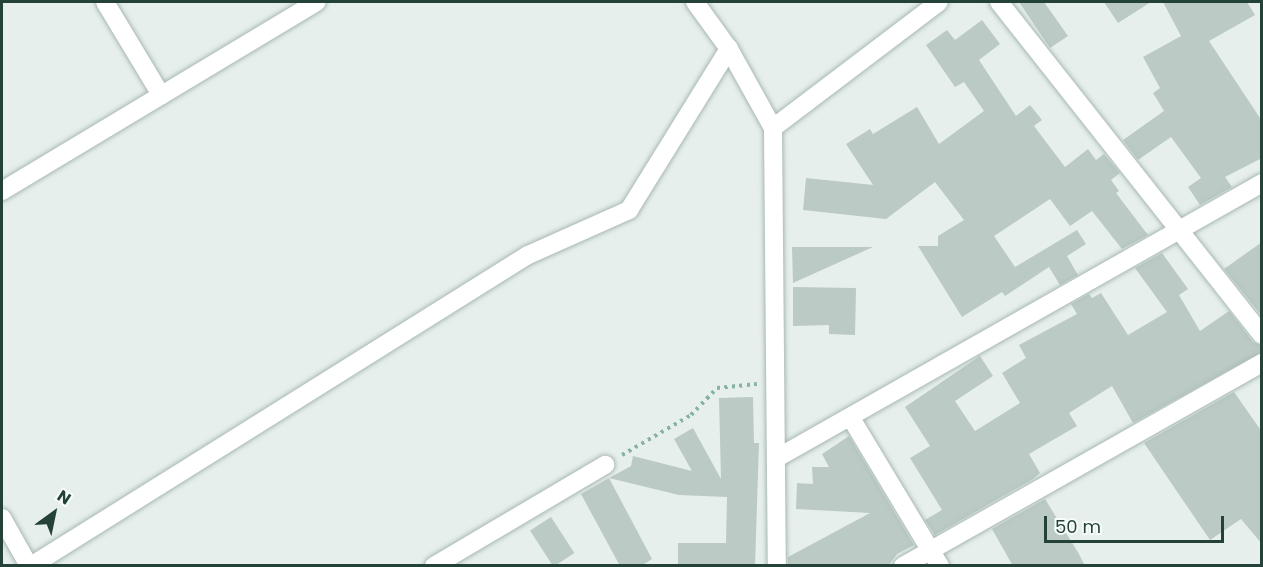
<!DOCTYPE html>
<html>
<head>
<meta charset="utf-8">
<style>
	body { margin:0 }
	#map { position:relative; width:1263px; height:567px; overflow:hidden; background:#e6efeb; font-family:Poppins,sans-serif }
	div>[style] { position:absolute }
	.building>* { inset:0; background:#bbcac4; transform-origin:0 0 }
	.path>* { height:4px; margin-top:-2px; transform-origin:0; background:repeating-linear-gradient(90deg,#86b3a5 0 3px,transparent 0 7.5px) }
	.roads { filter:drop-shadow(0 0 2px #a8b8b2) drop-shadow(0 0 2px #a8b8b2) }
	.street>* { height:18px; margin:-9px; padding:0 9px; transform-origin:9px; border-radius:9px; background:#fff }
	.secondary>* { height:18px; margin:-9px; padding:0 9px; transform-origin:9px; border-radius:9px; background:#fff }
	span { translate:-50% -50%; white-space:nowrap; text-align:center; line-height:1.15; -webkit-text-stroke:5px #f7fbf9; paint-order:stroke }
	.frame { position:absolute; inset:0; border:3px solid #24423a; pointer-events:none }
	.north { position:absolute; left:24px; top:483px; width:60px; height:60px; -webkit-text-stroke:4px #f7fbf9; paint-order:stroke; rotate:33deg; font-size:16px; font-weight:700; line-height:24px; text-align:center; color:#24423a }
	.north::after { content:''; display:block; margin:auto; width:21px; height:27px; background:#24423a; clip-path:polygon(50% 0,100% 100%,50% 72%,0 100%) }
	.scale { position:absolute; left:1044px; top:516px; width:180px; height:27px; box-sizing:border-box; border:3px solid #24423a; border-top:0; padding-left:8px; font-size:18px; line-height:21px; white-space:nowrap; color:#24423a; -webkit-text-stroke:4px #f7fbf9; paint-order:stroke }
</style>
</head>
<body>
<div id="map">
	<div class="building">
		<div style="clip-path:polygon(1019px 2px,1044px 2px,1068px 36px,1050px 48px)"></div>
		<div style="clip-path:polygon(1104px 2px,1151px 2px,1118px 23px)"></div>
		<div style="clip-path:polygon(1163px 2px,1247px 2px,1255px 15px,1209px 41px,1262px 121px,1262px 158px,1225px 177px,1232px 187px,1200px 205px,1188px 187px,1201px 178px,1171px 137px,1138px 160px,1123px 140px,1164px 111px,1153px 93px,1160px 88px,1143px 57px,1181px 36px)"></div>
		<div style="clip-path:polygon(982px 20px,1000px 44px,979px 60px,1016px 116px,1030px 105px,1042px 120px,1034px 126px,1065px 167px,1088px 149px,1096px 160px,1104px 154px,1120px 173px,1111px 180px,1119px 191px,1116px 193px,1148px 235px,1122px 249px,1092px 211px,1070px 226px,1050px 199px,994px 236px,1015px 267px,1077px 230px,1086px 244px,1067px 256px,1078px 275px,1060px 285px,1049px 267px,1005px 296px,1002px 292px,962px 317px,918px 246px,938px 246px,938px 236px,964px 220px,935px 182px,886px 219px,803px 210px,806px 178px,873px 185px,846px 144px,870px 129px,873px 134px,917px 107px,939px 144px,984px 111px,964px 82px,955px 87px,926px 45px,947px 30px,955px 40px)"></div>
		<div style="clip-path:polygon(1262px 242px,1262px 316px,1224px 269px)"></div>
		<div style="clip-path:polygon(792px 247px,873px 247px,793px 283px)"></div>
		<div style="clip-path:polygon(1162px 253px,1188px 289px,1179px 295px,1200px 331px,1229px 311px,1253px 342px,1262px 346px,1262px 352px,1133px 423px,1112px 386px,1069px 413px,1077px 426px,1029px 454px,1040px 473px,1033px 479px,935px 535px,925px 520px,942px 510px,910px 458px,930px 446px,905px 407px,980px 356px,993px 376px,955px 401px,975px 431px,1020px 403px,1002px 373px,1026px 358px,1019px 345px,1077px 314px,1071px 304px,1089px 294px,1092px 298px,1101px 293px,1128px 335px,1167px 312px,1135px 268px)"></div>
		<div style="clip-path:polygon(793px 287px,856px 288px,855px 335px,829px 334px,829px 325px,793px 326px)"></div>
		<div style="clip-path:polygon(1234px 392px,1262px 432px,1262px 544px,1241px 519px,1210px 540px,1144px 443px)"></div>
		<div style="clip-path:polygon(753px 397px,754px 443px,759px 443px,755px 566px,678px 564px,678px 543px,726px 543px,727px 497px,679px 495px,609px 478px,631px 466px,633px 456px,692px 471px,674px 439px,693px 428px,721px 479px,719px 398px)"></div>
		<div style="clip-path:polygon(849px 436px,914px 545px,897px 554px,888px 566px,788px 566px,788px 557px,870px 513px,796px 509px,797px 483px,813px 484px,812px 467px,829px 467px,822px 454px)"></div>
		<div style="clip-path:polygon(609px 478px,652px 559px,641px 566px,620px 566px,581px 494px)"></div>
		<div style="clip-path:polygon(1045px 499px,1079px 554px,1085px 566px,1013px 566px,992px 529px)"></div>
		<div style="left:551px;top:517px;width:43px;height:25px;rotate:57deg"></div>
	</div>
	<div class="path">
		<div style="left:622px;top:455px;width:80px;rotate:-30.1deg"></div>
		<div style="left:691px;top:415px;width:37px;rotate:-46deg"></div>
		<div style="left:717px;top:388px;width:40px;rotate:-5.7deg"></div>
	</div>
	<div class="roads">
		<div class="street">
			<div style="left:105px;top:2px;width:109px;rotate:58.9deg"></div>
			<div style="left:999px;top:2px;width:424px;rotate:51.7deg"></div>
			<div style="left:2px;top:191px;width:367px;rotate:-31deg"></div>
			<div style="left:851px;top:418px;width:173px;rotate:59deg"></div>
			<div style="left:777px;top:458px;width:558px;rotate:-29.55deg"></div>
			<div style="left:2px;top:518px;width:55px;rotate:60.6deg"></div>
			<div style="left:31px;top:566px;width:586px;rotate:-32.04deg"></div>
			<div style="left:528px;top:255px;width:111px;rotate:-24deg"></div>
			<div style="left:629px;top:210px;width:190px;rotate:-58.2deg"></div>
			<div style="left:434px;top:566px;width:199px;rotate:-30.6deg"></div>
			<div style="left:903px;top:566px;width:412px;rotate:-29.5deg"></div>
		</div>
		<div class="secondary">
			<div style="left:695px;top:2px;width:58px;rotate:54.1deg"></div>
			<div style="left:729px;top:49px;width:90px;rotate:60.9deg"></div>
			<div style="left:773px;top:128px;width:438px;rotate:89.5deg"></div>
			<div style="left:773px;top:128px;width:208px;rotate:-37.2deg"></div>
		</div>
	</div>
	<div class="frame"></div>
	<div class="north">N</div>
	<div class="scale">50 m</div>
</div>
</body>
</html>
